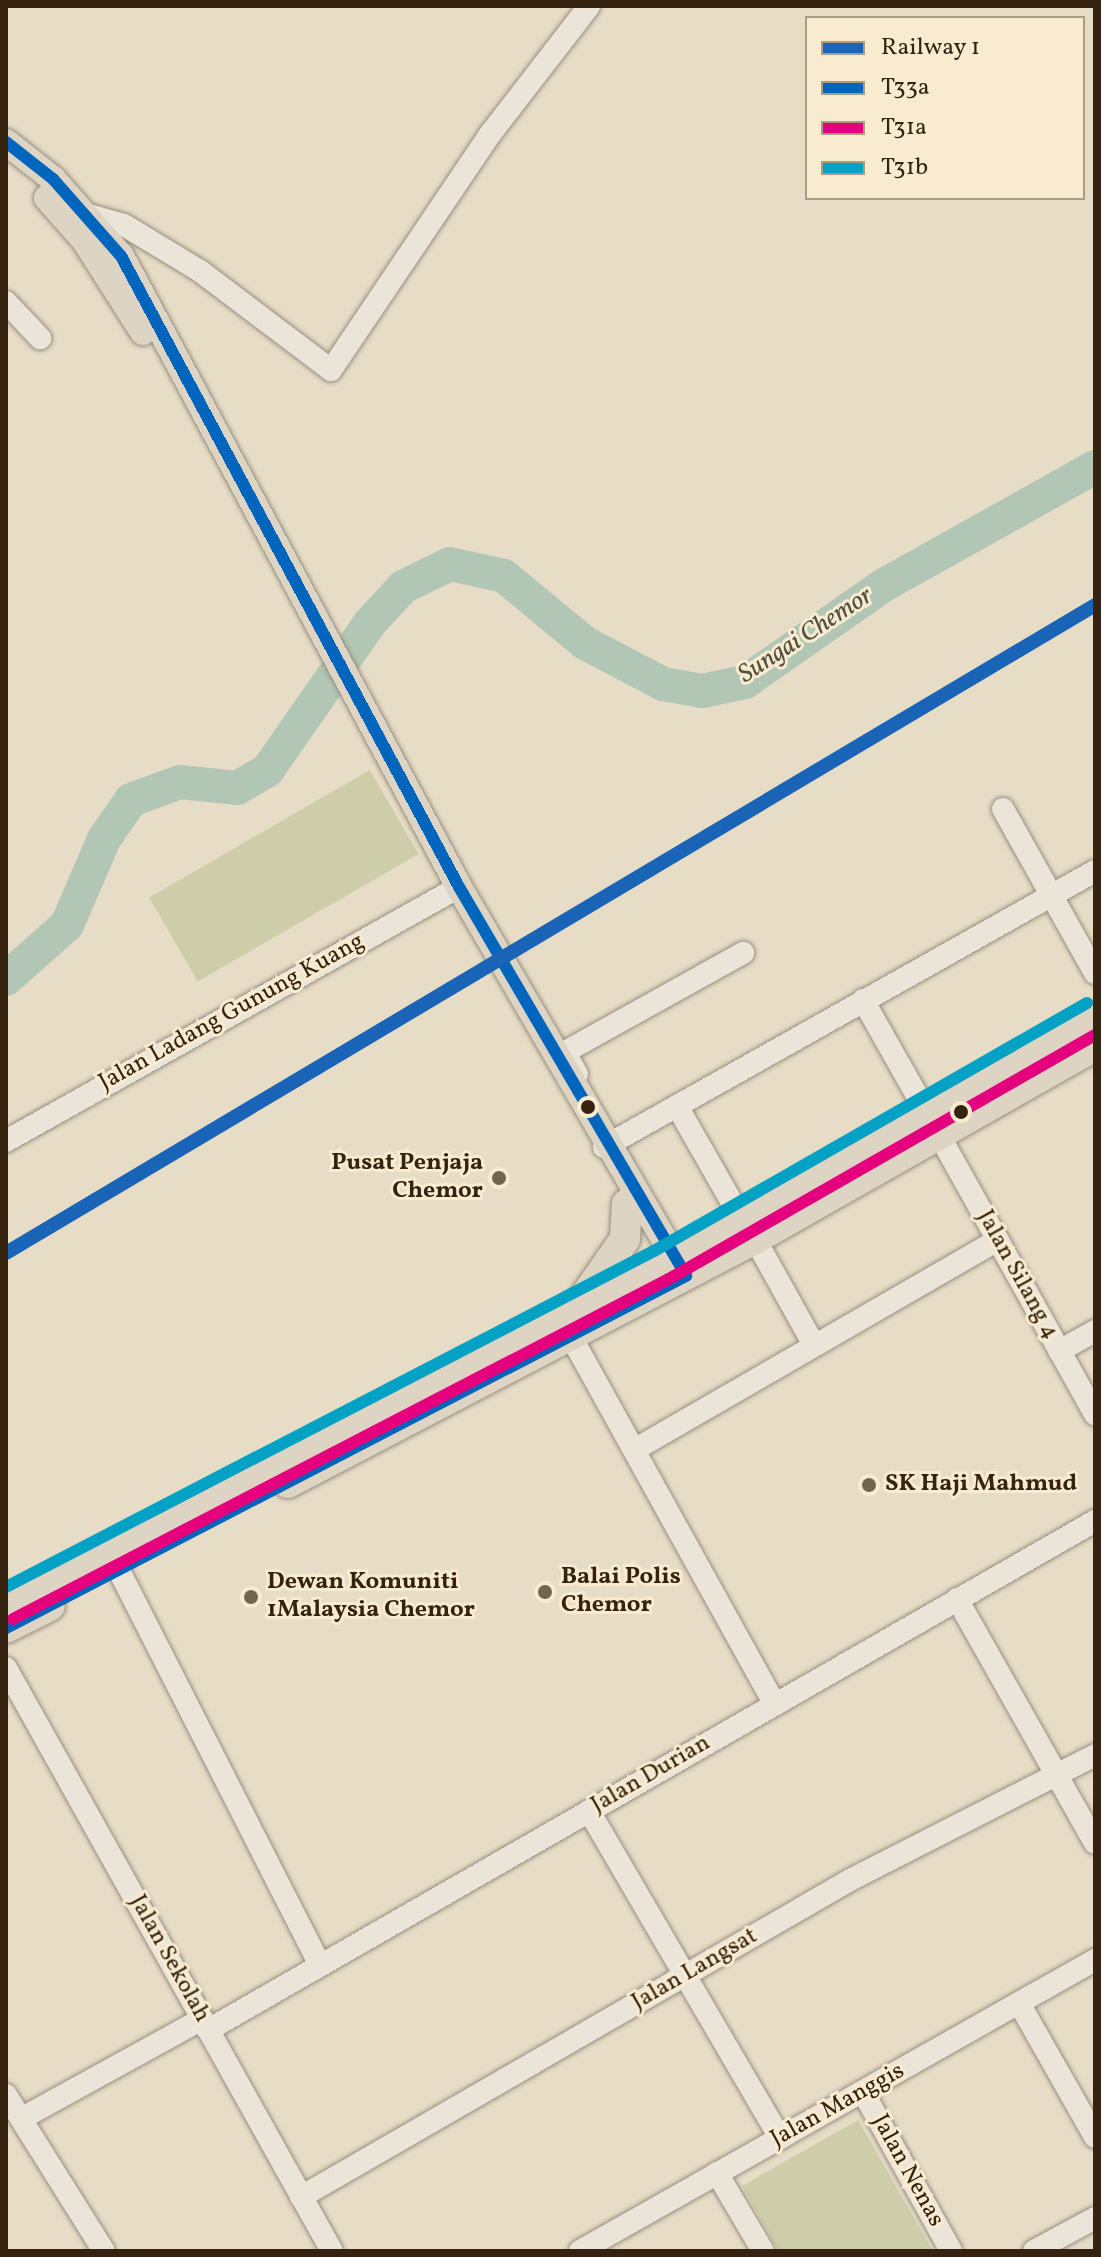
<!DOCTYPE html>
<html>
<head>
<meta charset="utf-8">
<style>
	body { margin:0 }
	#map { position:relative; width:1101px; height:2257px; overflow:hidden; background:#e7dcc5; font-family:Vollkorn,serif }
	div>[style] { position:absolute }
	.green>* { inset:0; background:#cdcea9; transform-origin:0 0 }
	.river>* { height:34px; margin:-17px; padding:0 17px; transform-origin:17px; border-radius:17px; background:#b2c6b6 }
	.roads { filter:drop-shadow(0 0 2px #988f80) drop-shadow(0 0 2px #988f80) }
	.minor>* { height:22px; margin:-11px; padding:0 11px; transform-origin:11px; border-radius:11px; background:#eae4d9 }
	.major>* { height:26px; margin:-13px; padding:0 13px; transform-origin:13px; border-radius:13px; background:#ded4c4 }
	.highway>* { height:30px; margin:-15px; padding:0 15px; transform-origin:15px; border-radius:15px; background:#ded4c4 }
	.bus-1>* { height:12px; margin:-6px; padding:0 6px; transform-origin:6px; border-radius:6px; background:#0065bd }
	.bus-2>* { height:12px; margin:-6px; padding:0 6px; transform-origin:6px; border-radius:6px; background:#e5007d }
	.bus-3>* { height:12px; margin:-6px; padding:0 6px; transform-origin:6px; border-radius:6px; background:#03a2c4 }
	.rail-1>* { height:14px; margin:-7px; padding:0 7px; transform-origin:7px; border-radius:7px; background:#1964b7 }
	.dots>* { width:22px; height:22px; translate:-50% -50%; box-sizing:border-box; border:4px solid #f8ebd0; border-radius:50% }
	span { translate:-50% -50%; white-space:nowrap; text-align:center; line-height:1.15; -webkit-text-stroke:6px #f8ebd0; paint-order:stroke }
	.street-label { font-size:24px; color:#352310 }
	.poi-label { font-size:24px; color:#352310; font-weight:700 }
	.right { translate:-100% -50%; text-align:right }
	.left { translate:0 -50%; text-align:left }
	.water-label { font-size:26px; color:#545140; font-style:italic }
	.frame { position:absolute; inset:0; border:8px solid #352310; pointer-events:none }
	.legend { position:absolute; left:805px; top:16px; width:280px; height:184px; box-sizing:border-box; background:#f8ebd0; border:2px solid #aa9b83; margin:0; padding:10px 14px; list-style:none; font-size:24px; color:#352310 }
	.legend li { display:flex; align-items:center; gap:16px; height:40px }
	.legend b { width:40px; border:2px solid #aa9b83 }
</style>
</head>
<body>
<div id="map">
	<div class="green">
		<div style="left:370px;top:770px;width:97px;height:255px;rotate:60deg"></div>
		<div style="clip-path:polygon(858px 2120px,933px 2251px,779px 2251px,742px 2186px)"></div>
	</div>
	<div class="river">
		<div style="left:6px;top:979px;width:81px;rotate:-41.5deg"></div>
		<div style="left:67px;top:925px;width:94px;rotate:-66.7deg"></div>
		<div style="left:104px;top:839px;width:47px;rotate:-55.3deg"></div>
		<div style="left:131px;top:800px;width:52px;rotate:-20.2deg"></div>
		<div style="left:180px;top:782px;width:57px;rotate:6deg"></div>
		<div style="left:237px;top:788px;width:34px;rotate:-30deg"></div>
		<div style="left:267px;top:771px;width:179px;rotate:-55.2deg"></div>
		<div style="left:369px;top:624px;width:50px;rotate:-47.4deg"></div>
		<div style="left:403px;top:587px;width:52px;rotate:-26.1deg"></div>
		<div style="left:450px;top:564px;width:55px;rotate:12.5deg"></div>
		<div style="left:504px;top:576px;width:105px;rotate:39.6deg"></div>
		<div style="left:585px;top:643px;width:88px;rotate:27.7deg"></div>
		<div style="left:663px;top:684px;width:40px;rotate:10deg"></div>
		<div style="left:702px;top:691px;width:44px;rotate:-11.8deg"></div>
		<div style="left:745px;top:682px;width:169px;rotate:-34.9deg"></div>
		<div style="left:884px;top:585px;width:242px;rotate:-29.2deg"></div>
	</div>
	<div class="roads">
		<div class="minor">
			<div style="left:89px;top:215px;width:36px;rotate:16deg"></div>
			<div style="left:124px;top:225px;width:89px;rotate:31.2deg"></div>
			<div style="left:200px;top:271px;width:164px;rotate:37.1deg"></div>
			<div style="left:331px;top:370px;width:286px;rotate:-56deg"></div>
			<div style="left:491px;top:133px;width:160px;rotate:-52.3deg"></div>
			<div style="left:6px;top:302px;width:50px;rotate:46.6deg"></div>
			<div style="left:1003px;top:809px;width:188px;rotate:60.7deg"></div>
			<div style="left:863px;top:1000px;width:130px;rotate:60.5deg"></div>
			<div style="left:577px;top:1074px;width:25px;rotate:-119deg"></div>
			<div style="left:565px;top:1052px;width:204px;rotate:-29.1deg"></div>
			<div style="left:677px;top:1106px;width:131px;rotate:60.3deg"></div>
			<div style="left:939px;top:1135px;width:320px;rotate:60.8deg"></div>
			<div style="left:6px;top:1141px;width:519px;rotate:-29.28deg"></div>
			<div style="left:604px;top:1147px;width:563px;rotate:-29.34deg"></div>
			<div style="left:755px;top:1239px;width:121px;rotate:60.9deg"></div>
			<div style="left:564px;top:1324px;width:435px;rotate:61deg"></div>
			<div style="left:1059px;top:1351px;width:41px;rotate:-29.1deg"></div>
			<div style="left:634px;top:1450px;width:420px;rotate:-30deg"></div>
			<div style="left:109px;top:1551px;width:465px;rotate:63deg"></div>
			<div style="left:957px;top:1599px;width:280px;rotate:60.5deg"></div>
			<div style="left:6px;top:1668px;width:668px;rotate:60.79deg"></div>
			<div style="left:589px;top:1811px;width:379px;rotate:59.7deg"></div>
			<div style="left:1019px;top:2003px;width:154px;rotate:60.4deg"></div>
			<div style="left:208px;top:2030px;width:1023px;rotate:-29.85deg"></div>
			<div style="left:863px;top:2092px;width:182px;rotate:61deg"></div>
			<div style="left:6px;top:2095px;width:184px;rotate:57.9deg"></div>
			<div style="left:24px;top:2117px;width:203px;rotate:-28.8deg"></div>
			<div style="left:717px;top:2173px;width:91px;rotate:59.5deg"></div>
			<div style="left:301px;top:2197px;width:636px;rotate:-29.99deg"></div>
			<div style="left:852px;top:1879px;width:273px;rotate:-27deg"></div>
			<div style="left:580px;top:2251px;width:592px;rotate:-29.47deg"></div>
			<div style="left:1034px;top:2251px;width:69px;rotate:-28.4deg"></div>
		</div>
		<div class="major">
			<div style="left:6px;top:142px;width:60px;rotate:38.2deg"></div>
			<div style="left:53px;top:179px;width:103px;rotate:48.6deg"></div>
			<div style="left:121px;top:256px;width:716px;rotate:61.82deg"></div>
			<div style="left:459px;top:887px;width:447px;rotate:59.8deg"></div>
			<div style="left:47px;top:198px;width:57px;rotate:48.5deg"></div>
			<div style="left:85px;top:241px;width:108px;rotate:57.5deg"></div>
		</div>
		<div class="highway">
			<div style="left:583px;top:1299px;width:73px;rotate:-55deg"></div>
			<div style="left:625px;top:1239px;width:35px;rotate:-87deg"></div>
			<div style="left:288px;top:1483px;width:527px;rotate:-27.59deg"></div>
			<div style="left:755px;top:1239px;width:391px;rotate:-29.6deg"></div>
			<div style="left:6px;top:1605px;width:739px;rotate:-27.4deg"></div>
			<div style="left:662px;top:1265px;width:499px;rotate:-29.8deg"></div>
			<div style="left:6px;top:1628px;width:49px;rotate:-26.6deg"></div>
		</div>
	</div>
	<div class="bus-1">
		<div style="left:6px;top:142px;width:60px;rotate:38.2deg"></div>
		<div style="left:53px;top:179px;width:103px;rotate:48.6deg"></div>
		<div style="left:121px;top:256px;width:716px;rotate:61.82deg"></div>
		<div style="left:459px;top:887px;width:450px;rotate:59.7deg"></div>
		<div style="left:686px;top:1276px;width:766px;rotate:152.63deg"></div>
	</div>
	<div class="bus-2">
		<div style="left:13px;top:1619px;width:739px;rotate:-27.4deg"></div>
		<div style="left:669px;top:1279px;width:491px;rotate:-29.8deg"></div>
	</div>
	<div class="bus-3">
		<div style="left:6px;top:1587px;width:730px;rotate:-27.41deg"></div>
		<div style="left:654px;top:1251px;width:499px;rotate:-29.8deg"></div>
	</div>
	<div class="rail-1">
		<div style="left:6px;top:1253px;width:1267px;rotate:-30.75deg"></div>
	</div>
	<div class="dots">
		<div style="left:588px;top:1107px;background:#352310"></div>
		<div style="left:961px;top:1112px;background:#352310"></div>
		<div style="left:499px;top:1178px;background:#73644f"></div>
		<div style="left:869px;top:1485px;background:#73644f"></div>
		<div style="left:545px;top:1592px;background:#73644f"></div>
		<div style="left:251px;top:1597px;background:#73644f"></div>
	</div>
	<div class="street-label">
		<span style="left:232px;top:1013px;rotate:-29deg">Jalan Ladang Gunung Kuang</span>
		<span style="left:1017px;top:1275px;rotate:61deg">Jalan Silang 4</span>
		<span style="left:651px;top:1775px;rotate:-30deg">Jalan Durian</span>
		<span style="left:169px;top:1959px;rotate:61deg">Jalan Sekolah</span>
		<span style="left:695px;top:1970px;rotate:-30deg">Jalan Langsat</span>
		<span style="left:838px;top:2106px;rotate:-29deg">Jalan Manggis</span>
		<span style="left:907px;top:2171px;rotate:61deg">Jalan Nenas</span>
	</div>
	<div class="poi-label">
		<span class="right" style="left:483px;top:1178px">Pusat Penjaja<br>Chemor</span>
		<span class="left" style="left:885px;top:1485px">SK Haji Mahmud</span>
		<span class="left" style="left:561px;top:1592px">Balai Polis<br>Chemor</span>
		<span class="left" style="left:267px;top:1597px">Dewan Komuniti<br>1Malaysia Chemor</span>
	</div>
	<div class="water-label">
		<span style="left:806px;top:636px;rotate:-33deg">Sungai Chemor</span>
	</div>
	<div class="frame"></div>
	<ul class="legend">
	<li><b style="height:10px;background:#1964b7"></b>Railway 1</li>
	<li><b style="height:10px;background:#0065bd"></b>T33a</li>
	<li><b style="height:10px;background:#e5007d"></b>T31a</li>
	<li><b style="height:10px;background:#03a2c4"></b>T31b</li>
	</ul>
</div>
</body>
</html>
